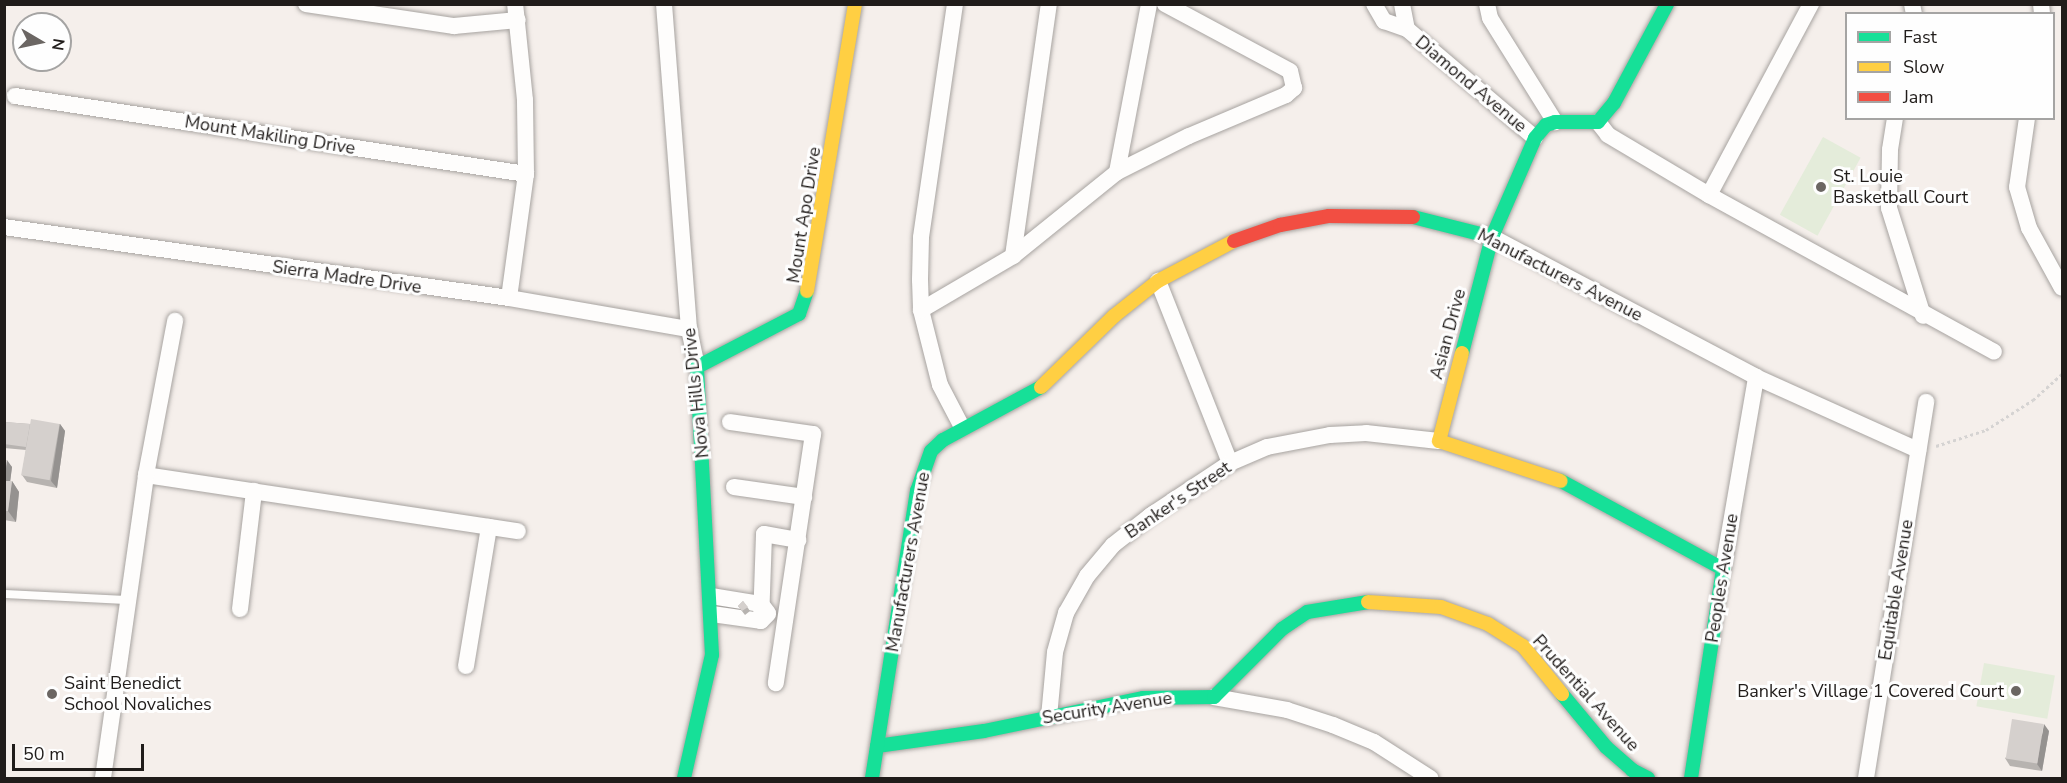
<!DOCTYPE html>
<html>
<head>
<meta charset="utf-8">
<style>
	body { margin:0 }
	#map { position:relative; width:2067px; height:783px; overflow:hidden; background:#f5efeb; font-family:"Nunito Sans",sans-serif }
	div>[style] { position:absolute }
	.green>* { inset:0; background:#e4ecda; transform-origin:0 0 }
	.path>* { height:3px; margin-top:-1.5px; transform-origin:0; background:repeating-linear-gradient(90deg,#d5d3d2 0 3px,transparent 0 6px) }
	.roads { filter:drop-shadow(0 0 2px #a7a3a0) drop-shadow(0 0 2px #a7a3a0) }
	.lane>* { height:8px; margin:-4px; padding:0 4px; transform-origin:4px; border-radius:4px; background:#fefdfc }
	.street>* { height:16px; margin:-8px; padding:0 8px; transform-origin:8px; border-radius:8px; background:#fefdfc }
	.fast>* { height:14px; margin:-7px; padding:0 7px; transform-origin:7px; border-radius:7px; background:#16e098 }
	.slow>* { height:14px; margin:-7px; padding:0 7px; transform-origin:7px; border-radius:7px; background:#ffcf43 }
	.jam>* { height:14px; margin:-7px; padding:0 7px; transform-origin:7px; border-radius:7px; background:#f24e42 }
	.wall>* { inset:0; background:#b7b3b0 }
	.shaded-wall>* { inset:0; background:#959290 }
	.building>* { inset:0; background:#d5d0cd; transform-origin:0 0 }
	.dots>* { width:16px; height:16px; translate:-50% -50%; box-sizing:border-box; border:3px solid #fefefe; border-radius:50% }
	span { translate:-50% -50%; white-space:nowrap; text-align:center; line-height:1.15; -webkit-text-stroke:6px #fefefe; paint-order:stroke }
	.street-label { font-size:18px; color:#201c1a }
	.poi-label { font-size:18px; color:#201c1a }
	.left { translate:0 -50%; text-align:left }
	.right { translate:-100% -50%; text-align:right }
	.frame { position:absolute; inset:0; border:6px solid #201c1a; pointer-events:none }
	.legend { position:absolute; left:1845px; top:12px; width:210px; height:108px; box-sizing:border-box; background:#fefefe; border:2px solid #a5a4a3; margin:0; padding:8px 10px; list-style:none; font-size:18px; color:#201c1a }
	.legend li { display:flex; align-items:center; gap:12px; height:30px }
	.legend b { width:30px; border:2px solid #a5a4a3 }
	.north { position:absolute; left:12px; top:12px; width:60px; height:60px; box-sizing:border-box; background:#fefefe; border:2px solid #a5a4a3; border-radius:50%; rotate:99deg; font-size:16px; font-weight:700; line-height:24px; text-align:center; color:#201c1a }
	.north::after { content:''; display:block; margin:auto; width:21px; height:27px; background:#6b6663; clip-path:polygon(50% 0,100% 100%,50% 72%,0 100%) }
	.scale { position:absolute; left:12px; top:744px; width:132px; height:27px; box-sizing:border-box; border:3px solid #201c1a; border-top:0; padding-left:8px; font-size:18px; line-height:21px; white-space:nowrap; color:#201c1a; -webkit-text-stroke:4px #fefefe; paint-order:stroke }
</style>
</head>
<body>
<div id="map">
	<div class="green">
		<div style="left:1823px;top:137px;width:43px;height:89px;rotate:29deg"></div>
		<div style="left:1984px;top:663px;width:72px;height:44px;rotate:10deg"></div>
	</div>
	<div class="path">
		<div style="left:1936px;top:446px;width:52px;rotate:-17.7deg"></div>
		<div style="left:1986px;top:430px;width:56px;rotate:-32.6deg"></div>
		<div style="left:2033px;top:400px;width:39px;rotate:-42deg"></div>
	</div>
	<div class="roads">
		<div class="lane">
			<div style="left:4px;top:594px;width:123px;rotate:2.8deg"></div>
		</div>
		<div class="street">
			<div style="left:306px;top:4px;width:150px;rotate:8.5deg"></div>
			<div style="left:454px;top:26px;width:64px;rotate:-5.4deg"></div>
			<div style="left:664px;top:4px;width:326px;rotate:85.6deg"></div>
			<div style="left:689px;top:329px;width:39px;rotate:78deg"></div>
			<div style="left:955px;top:4px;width:236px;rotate:98.3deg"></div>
			<div style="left:921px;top:238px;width:42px;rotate:91.4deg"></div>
			<div style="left:920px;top:280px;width:30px;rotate:88deg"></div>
			<div style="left:921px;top:310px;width:77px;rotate:75.8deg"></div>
			<div style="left:940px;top:385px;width:47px;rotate:62.4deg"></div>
			<div style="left:1374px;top:4px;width:20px;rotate:60deg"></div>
			<div style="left:1384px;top:21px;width:24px;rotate:19deg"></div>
			<div style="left:1407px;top:29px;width:168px;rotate:40.4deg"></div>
			<div style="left:1402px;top:4px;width:25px;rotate:79deg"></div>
			<div style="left:1487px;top:4px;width:14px;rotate:78deg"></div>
			<div style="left:1490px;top:18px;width:123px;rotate:58deg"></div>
			<div style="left:1912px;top:4px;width:10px;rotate:79deg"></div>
			<div style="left:2041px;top:4px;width:10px;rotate:84deg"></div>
			<div style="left:15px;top:96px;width:517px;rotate:8.68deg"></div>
			<div style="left:1895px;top:118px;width:32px;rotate:99deg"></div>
			<div style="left:1890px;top:150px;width:58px;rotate:91deg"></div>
			<div style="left:1889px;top:208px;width:113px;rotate:72.5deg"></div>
			<div style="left:2027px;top:118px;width:70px;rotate:98.2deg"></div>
			<div style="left:2017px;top:187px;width:43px;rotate:73.7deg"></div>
			<div style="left:2029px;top:228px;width:68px;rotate:61.2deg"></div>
			<div style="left:1598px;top:122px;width:16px;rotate:52deg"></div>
			<div style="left:1608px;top:135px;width:117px;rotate:30.7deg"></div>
			<div style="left:1709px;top:195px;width:325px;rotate:28.8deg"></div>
			<div style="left:1117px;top:172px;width:171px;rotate:-79.2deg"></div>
			<div style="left:1709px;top:195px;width:217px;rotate:-61.9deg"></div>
			<div style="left:4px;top:227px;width:510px;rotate:8deg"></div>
			<div style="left:509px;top:298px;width:183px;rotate:9.8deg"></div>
			<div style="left:1492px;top:237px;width:299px;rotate:27.9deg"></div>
			<div style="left:1756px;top:377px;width:178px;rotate:24.3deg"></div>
			<div style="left:1013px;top:256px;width:255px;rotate:-81.9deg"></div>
			<div style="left:1158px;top:281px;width:196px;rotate:68.4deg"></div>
			<div style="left:509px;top:298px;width:125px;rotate:-82.2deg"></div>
			<div style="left:526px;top:174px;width:74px;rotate:-90.8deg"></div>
			<div style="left:525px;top:100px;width:97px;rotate:-95.9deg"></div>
			<div style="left:921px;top:310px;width:107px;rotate:-30.4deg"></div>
			<div style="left:1013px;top:256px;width:134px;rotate:-38.9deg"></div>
			<div style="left:1117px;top:172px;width:80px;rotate:-26.6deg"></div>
			<div style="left:1189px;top:136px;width:105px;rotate:-22.9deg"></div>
			<div style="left:1286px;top:95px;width:11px;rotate:-41deg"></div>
			<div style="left:1294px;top:88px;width:17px;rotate:-103deg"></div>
			<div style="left:1290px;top:71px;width:142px;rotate:-151.8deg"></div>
			<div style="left:730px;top:422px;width:84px;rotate:8.2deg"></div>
			<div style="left:813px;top:434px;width:252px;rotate:98.5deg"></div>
			<div style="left:146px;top:475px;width:376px;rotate:8.6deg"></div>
			<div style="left:734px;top:487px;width:71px;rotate:8.1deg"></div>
			<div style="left:1723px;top:569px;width:195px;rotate:-80.2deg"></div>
			<div style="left:711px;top:596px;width:51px;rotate:9.1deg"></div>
			<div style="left:761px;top:604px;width:11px;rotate:52deg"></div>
			<div style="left:240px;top:609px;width:119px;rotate:-83.2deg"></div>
			<div style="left:712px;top:614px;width:49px;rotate:8.1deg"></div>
			<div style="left:761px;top:621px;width:10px;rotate:-45deg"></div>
			<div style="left:761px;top:621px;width:87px;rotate:-88deg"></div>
			<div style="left:764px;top:534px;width:35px;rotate:10deg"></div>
			<div style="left:466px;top:666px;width:141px;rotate:-80.6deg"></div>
			<div style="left:1214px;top:697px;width:74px;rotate:10.1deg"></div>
			<div style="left:1287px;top:710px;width:48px;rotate:18.1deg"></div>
			<div style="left:1333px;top:725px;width:44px;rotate:22.5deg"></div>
			<div style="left:1374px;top:742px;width:67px;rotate:32.7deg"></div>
			<div style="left:1049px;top:717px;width:65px;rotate:-84.7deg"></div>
			<div style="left:1055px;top:652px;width:41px;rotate:-74.2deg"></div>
			<div style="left:1066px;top:613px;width:43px;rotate:-60.4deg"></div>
			<div style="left:1087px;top:576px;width:40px;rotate:-50deg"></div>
			<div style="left:1113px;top:545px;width:47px;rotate:-38.1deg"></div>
			<div style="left:1150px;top:516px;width:96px;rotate:-33.5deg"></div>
			<div style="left:1230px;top:463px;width:40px;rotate:-23.4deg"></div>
			<div style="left:1267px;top:447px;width:64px;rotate:-10.8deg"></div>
			<div style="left:1330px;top:435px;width:36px;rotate:-3deg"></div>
			<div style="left:1366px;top:433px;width:73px;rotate:6.3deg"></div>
			<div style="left:103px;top:778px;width:306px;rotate:-81.9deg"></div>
			<div style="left:146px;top:475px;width:157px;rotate:-79.3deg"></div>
			<div style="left:1866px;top:778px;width:381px;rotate:-80.9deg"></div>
		</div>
		<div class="fast">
			<div style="left:1413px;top:217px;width:81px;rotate:14.2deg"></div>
			<div style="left:1462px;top:353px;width:120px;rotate:-75.5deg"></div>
			<div style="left:1492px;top:237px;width:108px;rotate:-66.5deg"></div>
			<div style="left:1535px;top:138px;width:17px;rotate:-50deg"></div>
			<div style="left:1546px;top:125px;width:9px;rotate:-18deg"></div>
			<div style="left:1555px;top:122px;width:43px"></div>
			<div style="left:1598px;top:122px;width:25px;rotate:-50deg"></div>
			<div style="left:1614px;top:103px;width:112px;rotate:-61.8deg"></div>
			<div style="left:1561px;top:481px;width:184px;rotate:28.5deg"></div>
			<div style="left:1723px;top:569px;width:211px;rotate:98.7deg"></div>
			<div style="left:1562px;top:694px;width:69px;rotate:50.3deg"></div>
			<div style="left:1606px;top:747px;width:35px;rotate:41deg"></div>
			<div style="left:1632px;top:770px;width:18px;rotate:27deg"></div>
			<div style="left:877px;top:746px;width:108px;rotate:-8deg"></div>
			<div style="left:984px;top:731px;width:162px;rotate:-11.7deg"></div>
			<div style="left:1143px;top:698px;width:71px;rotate:-0.8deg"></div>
			<div style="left:1214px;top:697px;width:96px;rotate:-45deg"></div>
			<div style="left:1282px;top:629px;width:30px;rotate:-34deg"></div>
			<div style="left:1307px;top:612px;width:62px;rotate:-9.3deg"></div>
			<div style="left:684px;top:778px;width:126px;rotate:-77.2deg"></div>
			<div style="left:712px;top:655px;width:288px;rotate:-93deg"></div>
			<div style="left:697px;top:367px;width:115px;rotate:-27.5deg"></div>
			<div style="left:799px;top:314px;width:24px;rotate:-71deg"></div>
			<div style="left:872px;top:778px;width:291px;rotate:-81.1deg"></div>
			<div style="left:917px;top:491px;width:42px;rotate:-70.7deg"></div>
			<div style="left:931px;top:451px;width:16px;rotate:-43deg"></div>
			<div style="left:943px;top:440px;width:111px;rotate:-28.4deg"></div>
		</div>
		<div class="slow">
			<div style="left:807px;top:291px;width:291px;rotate:-80.5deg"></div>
			<div style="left:1462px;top:353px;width:91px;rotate:104.6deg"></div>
			<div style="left:1439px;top:441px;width:128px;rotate:18.2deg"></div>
			<div style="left:1041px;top:387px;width:102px;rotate:-44.2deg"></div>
			<div style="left:1114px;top:316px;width:56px;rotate:-38.5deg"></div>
			<div style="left:1158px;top:281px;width:86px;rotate:-27.8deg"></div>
			<div style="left:1368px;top:602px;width:73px;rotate:3.9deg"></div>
			<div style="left:1441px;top:607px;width:50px;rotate:19.9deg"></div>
			<div style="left:1488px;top:624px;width:41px;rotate:32.2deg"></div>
			<div style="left:1523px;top:646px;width:62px;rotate:50.9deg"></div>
		</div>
		<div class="jam">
			<div style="left:1234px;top:241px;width:49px;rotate:-19.2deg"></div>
			<div style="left:1280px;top:225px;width:50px;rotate:-10.4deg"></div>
			<div style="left:1329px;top:216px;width:84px;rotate:0.7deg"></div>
		</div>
	</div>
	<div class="wall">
		<div style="clip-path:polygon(4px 422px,30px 424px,60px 424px,65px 431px,57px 488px,27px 482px,22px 475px,26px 450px,4px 448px)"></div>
		<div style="clip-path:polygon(4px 460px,12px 467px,10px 481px,12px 481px,19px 492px,16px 522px,4px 520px)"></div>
		<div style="clip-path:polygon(743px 601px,750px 611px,745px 615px,738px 606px)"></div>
		<div style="clip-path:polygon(2049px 731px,2042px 771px,2010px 766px,2005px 758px)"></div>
	</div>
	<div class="shaded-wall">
		<div style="clip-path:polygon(60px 424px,65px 431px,57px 488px,51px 481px)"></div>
		<div style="clip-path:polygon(7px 460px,12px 467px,9px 491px,4px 485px)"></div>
		<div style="clip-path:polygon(12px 481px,19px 492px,16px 522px,8px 511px)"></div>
		<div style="clip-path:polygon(2044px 724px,2049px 731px,2042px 771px,2037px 764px)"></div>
	</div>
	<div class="building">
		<div style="left:31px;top:419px;width:29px;height:57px;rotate:10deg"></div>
		<div style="clip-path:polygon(4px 422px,30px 424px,26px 447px,4px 444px)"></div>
		<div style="clip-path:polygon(4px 460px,7px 460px,4px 479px)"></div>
		<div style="clip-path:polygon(4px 481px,12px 481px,8px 511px,4px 511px)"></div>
		<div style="clip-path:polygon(743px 601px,748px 607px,742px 611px,738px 606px)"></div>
		<div style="left:2012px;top:719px;width:32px;height:40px;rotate:9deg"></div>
	</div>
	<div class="dots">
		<div style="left:1821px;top:187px;background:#6b6663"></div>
		<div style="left:2016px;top:691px;background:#6b6663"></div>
		<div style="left:52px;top:694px;background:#6b6663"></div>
	</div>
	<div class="street-label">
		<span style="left:1471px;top:84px;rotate:40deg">Diamond Avenue</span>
		<span style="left:270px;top:135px;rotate:9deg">Mount Makiling Drive</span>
		<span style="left:804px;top:215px;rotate:-81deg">Mount Apo Drive</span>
		<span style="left:1560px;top:275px;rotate:27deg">Manufacturers Avenue</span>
		<span style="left:347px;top:277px;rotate:8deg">Sierra Madre Drive</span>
		<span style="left:1448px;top:334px;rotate:-75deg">Asian Drive</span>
		<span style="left:696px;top:393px;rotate:-96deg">Nova Hills Drive</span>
		<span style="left:1178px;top:500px;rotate:-34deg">Banker's Street</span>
		<span style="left:908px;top:562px;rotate:-80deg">Manufacturers Avenue</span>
		<span style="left:1722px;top:578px;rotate:-81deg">Peoples Avenue</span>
		<span style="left:1896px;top:590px;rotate:-81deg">Equitable Avenue</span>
		<span style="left:1586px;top:693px;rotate:48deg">Prudential Avenue</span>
		<span style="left:1107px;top:708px;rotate:-9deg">Security Avenue</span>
	</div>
	<div class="poi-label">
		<span class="left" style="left:1833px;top:187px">St. Louie<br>Basketball Court</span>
		<span class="left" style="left:64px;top:694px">Saint Benedict<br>School Novaliches</span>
		<span class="right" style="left:2004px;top:691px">Banker's Village 1 Covered Court</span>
	</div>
	<div class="frame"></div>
	<ul class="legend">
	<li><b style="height:8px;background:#16e098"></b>Fast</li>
	<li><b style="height:8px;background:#ffcf43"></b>Slow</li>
	<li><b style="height:8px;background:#f24e42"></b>Jam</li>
	</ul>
	<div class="north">N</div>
	<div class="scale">50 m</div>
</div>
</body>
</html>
